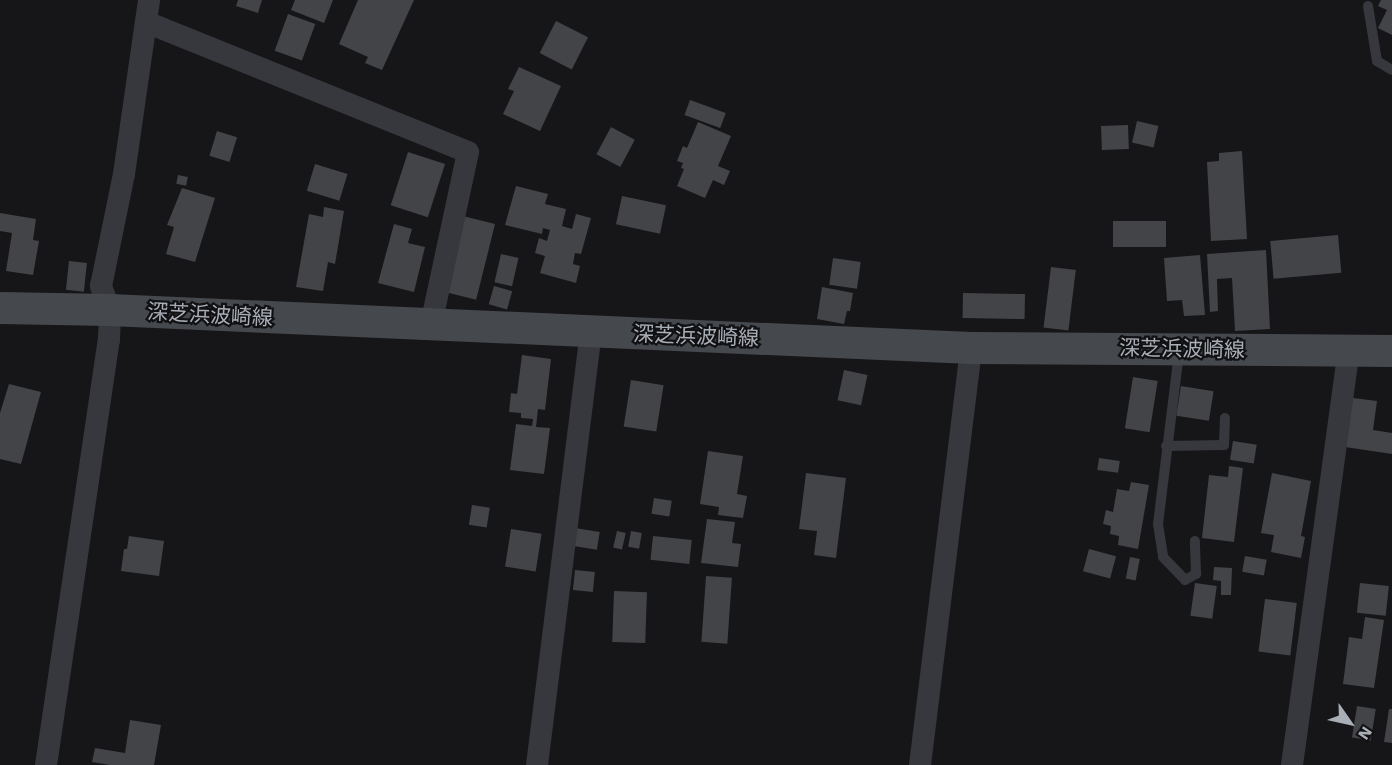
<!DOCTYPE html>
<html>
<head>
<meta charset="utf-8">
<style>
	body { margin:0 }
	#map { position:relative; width:1392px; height:765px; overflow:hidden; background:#161618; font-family:"Work Sans","Noto Sans JP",sans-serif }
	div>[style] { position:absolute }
	.building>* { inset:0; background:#434448; transform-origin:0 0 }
	.service>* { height:10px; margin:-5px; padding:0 5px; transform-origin:5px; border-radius:5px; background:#37383d }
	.minor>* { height:22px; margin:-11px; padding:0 11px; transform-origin:11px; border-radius:11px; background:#37383d }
	.secondary>* { height:32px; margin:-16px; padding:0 16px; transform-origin:16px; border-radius:16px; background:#45484d }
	span { translate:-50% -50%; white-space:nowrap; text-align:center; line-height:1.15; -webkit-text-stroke:4.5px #111113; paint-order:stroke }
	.street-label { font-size:21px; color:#a9aeb7 }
	.north { position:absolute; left:1320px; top:693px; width:60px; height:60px; -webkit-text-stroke:4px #111113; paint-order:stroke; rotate:124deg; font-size:16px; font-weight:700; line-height:24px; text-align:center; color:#a9aeb7 }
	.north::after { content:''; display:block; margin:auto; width:21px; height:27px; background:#a9aeb7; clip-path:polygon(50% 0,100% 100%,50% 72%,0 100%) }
</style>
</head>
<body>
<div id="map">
	<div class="building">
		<div style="clip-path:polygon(238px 0,262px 0,258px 13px,236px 6px)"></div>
		<div style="clip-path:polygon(295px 0,333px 0,324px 23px,291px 10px)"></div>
		<div style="clip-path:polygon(358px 0,414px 0,382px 70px,365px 63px,368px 57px,339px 44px)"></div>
		<div style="clip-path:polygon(1381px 0,1392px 0,1392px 35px,1378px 28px,1387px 10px,1378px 6px)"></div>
		<div style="left:288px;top:14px;width:29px;height:39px;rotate:20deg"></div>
		<div style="left:556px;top:21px;width:36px;height:36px;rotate:27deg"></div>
		<div style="clip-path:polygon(519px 67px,561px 86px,540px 131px,503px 114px,514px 91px,508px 89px)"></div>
		<div style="left:690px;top:100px;width:38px;height:16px;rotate:20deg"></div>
		<div style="left:1137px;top:121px;width:22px;height:22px;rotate:13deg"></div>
		<div style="clip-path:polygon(698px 122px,731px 136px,718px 166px,730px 171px,724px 185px,713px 180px,705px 198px,677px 186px,684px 169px,681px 168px,683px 163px,677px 161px,683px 146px,687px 148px)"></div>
		<div style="left:1128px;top:125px;width:24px;height:27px;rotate:88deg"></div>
		<div style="left:611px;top:127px;width:27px;height:31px;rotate:28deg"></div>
		<div style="left:217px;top:131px;width:21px;height:26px;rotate:17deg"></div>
		<div style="clip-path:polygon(1242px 151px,1247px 239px,1211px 241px,1207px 162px,1219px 161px,1219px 153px)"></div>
		<div style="left:408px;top:152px;width:39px;height:56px;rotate:18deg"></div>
		<div style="left:315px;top:164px;width:34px;height:28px;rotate:17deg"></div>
		<div style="left:178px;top:175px;width:10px;height:9px;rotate:11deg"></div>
		<div style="clip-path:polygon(516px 186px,548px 194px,545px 204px,566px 209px,562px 226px,572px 229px,576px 214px,591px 218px,581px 254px,575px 253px,573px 264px,580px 266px,576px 283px,540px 273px,545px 256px,535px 253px,539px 238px,547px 241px,550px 230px,543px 228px,542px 234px,505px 225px)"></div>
		<div style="clip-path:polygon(182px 188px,215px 198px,195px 262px,166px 254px,174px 227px,167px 225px)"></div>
		<div style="left:622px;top:196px;width:45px;height:29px;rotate:12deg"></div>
		<div style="clip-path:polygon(324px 207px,344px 211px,335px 264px,328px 262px,323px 291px,296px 287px,309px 214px,323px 217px)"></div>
		<div style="clip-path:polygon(0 213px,36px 219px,33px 240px,39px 241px,33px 275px,6px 271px,12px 233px,0 231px)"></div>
		<div style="left:463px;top:216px;width:33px;height:78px;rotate:14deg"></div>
		<div style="left:1166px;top:221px;width:26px;height:53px;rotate:90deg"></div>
		<div style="clip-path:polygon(394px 224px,412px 229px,408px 243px,425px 247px,414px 292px,378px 283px)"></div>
		<div style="left:1338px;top:235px;width:38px;height:68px;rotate:85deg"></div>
		<div style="clip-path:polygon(1266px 250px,1270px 329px,1235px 331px,1232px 278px,1217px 279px,1218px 311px,1210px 312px,1207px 254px)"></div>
		<div style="left:501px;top:254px;width:18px;height:29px;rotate:13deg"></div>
		<div style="clip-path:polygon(1200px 255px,1205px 315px,1184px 316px,1182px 300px,1167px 301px,1164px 258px)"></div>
		<div style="left:833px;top:258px;width:28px;height:27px;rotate:8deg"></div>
		<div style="left:69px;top:261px;width:18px;height:29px;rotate:6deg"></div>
		<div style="left:1051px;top:267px;width:25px;height:61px;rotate:7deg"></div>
		<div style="left:494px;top:286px;width:19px;height:19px;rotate:16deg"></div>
		<div style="clip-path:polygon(822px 287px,853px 293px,850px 311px,847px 311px,844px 324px,817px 319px)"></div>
		<div style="left:963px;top:293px;width:62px;height:25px;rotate:1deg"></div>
		<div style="clip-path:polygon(522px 355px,551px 359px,545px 410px,538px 409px,536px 427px,550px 428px,544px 474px,510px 470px,516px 424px,532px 426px,533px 419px,521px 418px,521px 413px,509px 412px,511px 393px,517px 394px)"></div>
		<div style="left:844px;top:370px;width:24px;height:31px;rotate:12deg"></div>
		<div style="left:1133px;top:377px;width:25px;height:52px;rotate:9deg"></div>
		<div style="left:631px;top:380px;width:33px;height:47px;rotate:9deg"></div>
		<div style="clip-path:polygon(9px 384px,41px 392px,21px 464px,0 459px,0 413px)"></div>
		<div style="left:1181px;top:386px;width:33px;height:30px;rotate:9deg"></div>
		<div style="clip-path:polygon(1353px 398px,1377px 401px,1373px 430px,1392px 433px,1392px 454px,1345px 447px)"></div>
		<div style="left:1233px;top:441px;width:24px;height:19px;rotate:9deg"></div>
		<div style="clip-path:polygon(708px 451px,743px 456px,737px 494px,747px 496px,743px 518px,718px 515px,719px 507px,700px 504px)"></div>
		<div style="left:1099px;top:458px;width:21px;height:12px;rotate:8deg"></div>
		<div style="clip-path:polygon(1229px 466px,1243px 468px,1234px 542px,1202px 538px,1209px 475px,1228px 477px)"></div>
		<div style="clip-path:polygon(806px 473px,846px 478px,836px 558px,814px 555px,817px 531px,799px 529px)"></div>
		<div style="clip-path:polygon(1272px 473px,1311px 481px,1301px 536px,1305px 537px,1301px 558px,1271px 552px,1274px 535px,1261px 533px)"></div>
		<div style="clip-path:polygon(1131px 482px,1149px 485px,1138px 549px,1118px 545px,1119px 536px,1110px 534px,1111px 526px,1103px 524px,1106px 510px,1113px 512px,1117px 489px,1129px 491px)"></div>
		<div style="left:654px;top:498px;width:18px;height:16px;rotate:9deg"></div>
		<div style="left:472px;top:505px;width:18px;height:20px;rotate:9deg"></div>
		<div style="clip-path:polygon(707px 519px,735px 522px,732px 543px,741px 544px,738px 567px,701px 563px)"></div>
		<div style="left:575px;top:528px;width:25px;height:18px;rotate:9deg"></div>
		<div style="left:511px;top:529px;width:31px;height:38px;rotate:9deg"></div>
		<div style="left:617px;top:531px;width:9px;height:17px;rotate:13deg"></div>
		<div style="left:631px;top:531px;width:11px;height:16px;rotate:10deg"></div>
		<div style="clip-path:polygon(129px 536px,164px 541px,159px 576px,121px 571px,124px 549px,127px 549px)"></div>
		<div style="left:653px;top:536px;width:39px;height:24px;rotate:6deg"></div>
		<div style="left:1089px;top:549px;width:28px;height:23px;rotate:15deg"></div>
		<div style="left:1245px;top:556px;width:22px;height:16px;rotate:10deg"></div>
		<div style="left:1130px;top:557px;width:10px;height:22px;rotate:11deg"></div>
		<div style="clip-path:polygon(1214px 567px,1232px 568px,1231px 595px,1221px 595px,1221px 581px,1213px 580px)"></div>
		<div style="left:575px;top:570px;width:20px;height:20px;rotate:6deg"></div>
		<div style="left:706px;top:576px;width:26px;height:66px;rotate:4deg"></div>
		<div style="left:1195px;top:583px;width:22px;height:33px;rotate:8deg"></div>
		<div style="left:1360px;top:583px;width:29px;height:30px;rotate:6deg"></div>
		<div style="left:614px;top:591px;width:33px;height:51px;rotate:2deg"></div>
		<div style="left:1265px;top:599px;width:32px;height:53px;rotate:7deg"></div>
		<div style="clip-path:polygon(1365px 617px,1384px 620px,1374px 688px,1343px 684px,1349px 637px,1362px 639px)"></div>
		<div style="left:1357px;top:706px;width:19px;height:32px;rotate:9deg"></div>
		<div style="clip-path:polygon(1389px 709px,1392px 709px,1392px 743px,1384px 742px)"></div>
		<div style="clip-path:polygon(130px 720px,161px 725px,154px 765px,110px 765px,92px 762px,95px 748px,125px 753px)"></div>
	</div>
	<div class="service">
		<div style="left:1368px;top:6px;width:56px;rotate:80.7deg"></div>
		<div style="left:1377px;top:61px;width:17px;rotate:31deg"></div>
		<div style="left:1179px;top:353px;width:172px;rotate:97deg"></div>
		<div style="left:1158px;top:524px;width:33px;rotate:81deg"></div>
		<div style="left:1163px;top:557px;width:32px;rotate:46deg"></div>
		<div style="left:1185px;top:580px;width:13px;rotate:-29deg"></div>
		<div style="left:1196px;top:574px;width:33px;rotate:-92deg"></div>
		<div style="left:1166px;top:446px;width:58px;rotate:-1deg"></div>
		<div style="left:1224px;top:445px;width:27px;rotate:-88deg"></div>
	</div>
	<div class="minor">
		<div style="left:146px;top:22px;width:347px;rotate:22deg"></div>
		<div style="left:468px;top:152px;width:177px;rotate:102.1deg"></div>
		<div style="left:46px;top:765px;width:430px;rotate:-81.6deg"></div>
		<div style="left:109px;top:340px;width:30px;rotate:-88deg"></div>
		<div style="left:110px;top:310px;width:26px;rotate:-111deg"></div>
		<div style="left:101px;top:286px;width:114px;rotate:-78.4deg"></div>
		<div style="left:124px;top:174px;width:176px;rotate:-81.8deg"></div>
		<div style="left:537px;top:765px;width:437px;rotate:-82.9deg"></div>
		<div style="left:920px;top:765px;width:420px;rotate:-83deg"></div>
		<div style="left:1292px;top:765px;width:418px;rotate:-82.2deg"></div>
	</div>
	<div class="secondary">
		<div style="left:0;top:308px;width:110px;rotate:1deg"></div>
		<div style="left:110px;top:310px;width:862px;rotate:2.53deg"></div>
		<div style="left:971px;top:348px;width:421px;rotate:0.4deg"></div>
	</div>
	<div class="street-label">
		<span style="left:210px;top:315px;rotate:3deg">深芝浜波崎線</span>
		<span style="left:696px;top:336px;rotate:2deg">深芝浜波崎線</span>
		<span style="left:1182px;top:349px;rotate:1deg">深芝浜波崎線</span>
	</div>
	<div class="north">N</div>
</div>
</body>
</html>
